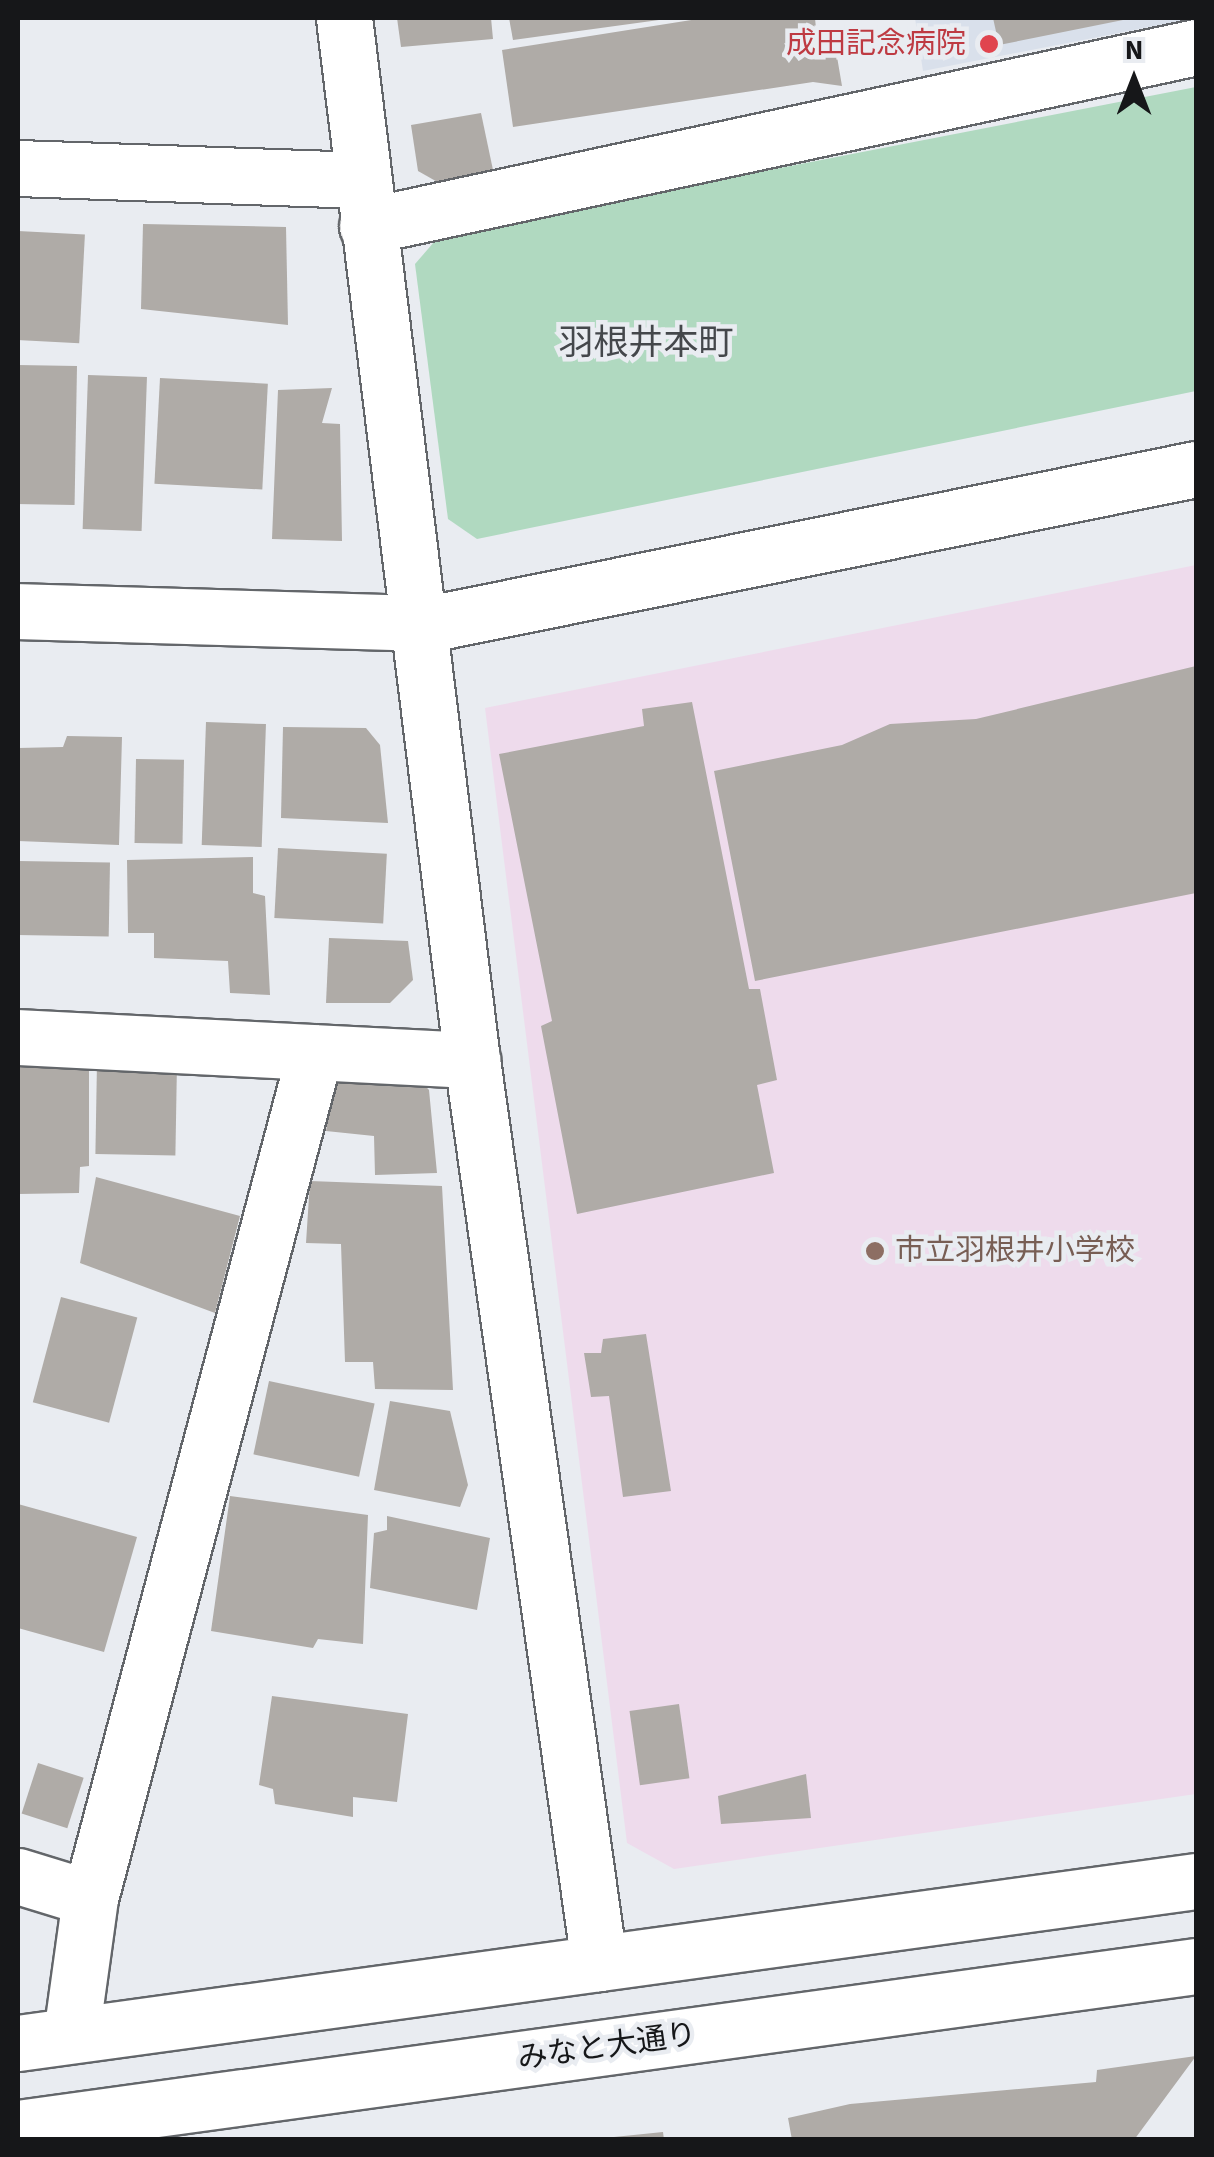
<!DOCTYPE html>
<meta charset="utf-8">
<style>
body{margin:0}
#map{position:relative;width:1214px;height:2157px;overflow:hidden;background:#e9ecf1;font-family:"Source Sans 3","Noto Sans JP",sans-serif}
div>[style]{position:absolute}
.built>*{inset:0;background:#d9e0eb}
.education>*{inset:0;background:#eedbec}
.green>*{inset:0;background:#b0d9c0}
.building>*{inset:0;background:#afaba7;transform-origin:0 0}
.roads{filter:drop-shadow(2px 0 #63666a) drop-shadow(-2px 0 #63666a) drop-shadow(0 2px #63666a) drop-shadow(0 -2px #63666a)}
.street>*{height:55px;margin:-27.5px;padding:0 27.5px;transform-origin:27.5px;border-radius:27.5px;background:#fff}
.secondary>*{height:55px;margin:-27.5px;padding:0 27.5px;transform-origin:27.5px;border-radius:27.5px;background:#fff}
.dots>*{width:28px;height:28px;translate:-50% -50%;box-sizing:border-box;border:5px solid #e9ecf1;border-radius:50%}
span{translate:-50% -50%;white-space:nowrap;text-align:center;line-height:1.15;-webkit-text-stroke:9px #e9ecf1;paint-order:stroke}
.health-label{font-size:30px;color:#be3a42}
.right{translate:-100% -50%;text-align:right}
.education-label{font-size:30px;color:#785e54}
.left{translate:0 -50%;text-align:left}
.street-label{font-size:30px;color:#161719}
.quarter-label{font-size:35px;color:#44474b}
.frame{position:absolute;inset:0;border:20px solid #161719;pointer-events:none}
.north{position:absolute;left:1084px;top:30px;width:100px;height:100px;-webkit-text-stroke:8px #e9ecf1;paint-order:stroke;rotate:0deg;font-size:28px;font-weight:700;line-height:40px;text-align:center;color:#161719}
.north::after{content:'';display:block;margin:auto;width:35px;height:45px;background:#161719;clip-path:polygon(50% 0,100% 100%,50% 72%,0 100%)}
</style>
<div id="map">
<div class="built">
<i style="clip-path:polygon(915px 18px,1196px 18px,923px 71px)"></i>
</div>
<div class="education">
<i style="clip-path:polygon(1196px 565px,1196px 1794px,674px 1869px,627px 1843px,485px 708px)"></i>
</div>
<div class="green">
<i style="clip-path:polygon(1196px 87px,1196px 391px,477px 539px,448px 519px,415px 264px,441px 234px)"></i>
</div>
<div class="building">
<i style="clip-path:polygon(397px 18px,491px 18px,493px 39px,401px 47px)"></i>
<i style="clip-path:polygon(509px 18px,659px 18px,659px 20px,513px 40px)"></i>
<i style="clip-path:polygon(704px 18px,815px 18px,817px 39px,834px 39px,842px 86px,813px 82px,513px 127px,502px 50px)"></i>
<i style="clip-path:polygon(993px 18px,1128px 18px,1128px 19px,999px 45px)"></i>
<i style="clip-path:polygon(481px 113px,493px 170px,441px 184px,418px 171px,411px 125px)"></i>
<i style="clip-path:polygon(143px 224px,286px 227px,288px 325px,141px 309px)"></i>
<i style="left:18px;top:231px;width:67px;height:109px;rotate:3deg"></i>
<i style="left:77px;top:366px;width:139px;height:59px;rotate:91deg"></i>
<i style="left:88px;top:375px;width:59px;height:154px;rotate:2deg"></i>
<i style="left:160px;top:378px;width:108px;height:106px;rotate:3deg"></i>
<i style="clip-path:polygon(332px 388px,322px 423px,340px 424px,342px 541px,272px 539px,278px 390px)"></i>
<i style="clip-path:polygon(1196px 666px,1196px 893px,755px 981px,714px 771px,842px 745px,890px 724px,976px 719px)"></i>
<i style="clip-path:polygon(692px 702px,749px 989px,760px 989px,777px 1080px,757px 1085px,774px 1173px,577px 1214px,541px 1026px,552px 1021px,499px 754px,644px 726px,642px 709px)"></i>
<i style="left:206px;top:722px;width:60px;height:123px;rotate:2deg"></i>
<i style="clip-path:polygon(283px 727px,366px 728px,380px 745px,388px 823px,281px 818px)"></i>
<i style="clip-path:polygon(67px 736px,122px 737px,119px 845px,18px 841px,18px 748px,63px 747px)"></i>
<i style="left:136px;top:759px;width:48px;height:84px;rotate:1deg"></i>
<i style="left:278px;top:848px;width:109px;height:70px;rotate:3deg"></i>
<i style="clip-path:polygon(253px 857px,253px 893px,265px 896px,270px 995px,230px 993px,228px 961px,154px 958px,154px 933px,128px 933px,127px 860px)"></i>
<i style="left:18px;top:861px;width:92px;height:74px;rotate:1deg"></i>
<i style="clip-path:polygon(329px 938px,408px 941px,413px 980px,390px 1003px,326px 1003px)"></i>
<i style="clip-path:polygon(20px 1059px,89px 1062px,89px 1166px,80px 1167px,79px 1193px,18px 1194px)"></i>
<i style="left:97px;top:1062px;width:80px;height:92px;rotate:1deg"></i>
<i style="clip-path:polygon(358px 1069px,414px 1074px,429px 1090px,437px 1173px,375px 1175px,374px 1136px,326px 1131px,333px 1088px)"></i>
<i style="clip-path:polygon(96px 1177px,240px 1216px,215px 1313px,80px 1263px)"></i>
<i style="clip-path:polygon(310px 1181px,442px 1186px,453px 1390px,375px 1389px,373px 1362px,345px 1362px,341px 1244px,306px 1243px)"></i>
<i style="left:61px;top:1297px;width:79px;height:109px;rotate:15deg"></i>
<i style="clip-path:polygon(646px 1334px,671px 1491px,623px 1497px,609px 1396px,591px 1397px,584px 1353px,601px 1353px,603px 1339px)"></i>
<i style="left:269px;top:1381px;width:108px;height:75px;rotate:12deg"></i>
<i style="clip-path:polygon(390px 1401px,450px 1411px,468px 1485px,460px 1507px,374px 1490px)"></i>
<i style="clip-path:polygon(230px 1496px,368px 1515px,363px 1644px,318px 1639px,313px 1648px,211px 1631px)"></i>
<i style="clip-path:polygon(18px 1504px,137px 1537px,104px 1652px,18px 1628px)"></i>
<i style="clip-path:polygon(387px 1516px,490px 1538px,477px 1610px,370px 1588px,374px 1533px,387px 1530px)"></i>
<i style="clip-path:polygon(272px 1696px,408px 1714px,397px 1802px,353px 1797px,353px 1817px,275px 1804px,273px 1789px,259px 1785px)"></i>
<i style="left:679px;top:1704px;width:75px;height:50px;rotate:82deg"></i>
<i style="left:38px;top:1763px;width:48px;height:53px;rotate:18deg"></i>
<i style="clip-path:polygon(806px 1774px,811px 1818px,721px 1824px,718px 1796px)"></i>
<i style="clip-path:polygon(1196px 2056px,1134px 2140px,792px 2140px,788px 2118px,850px 2104px,1096px 2082px,1097px 2070px)"></i>
<i style="clip-path:polygon(663px 2132px,664px 2140px,614px 2140px,614px 2137px)"></i>
</div>
<div class="roads">
<div class="street">
<i style="left:344px;top:18px;width:1050px;rotate:83deg"></i>
<i style="left:472px;top:1060px;width:912px;rotate:81.99deg"></i>
<i style="left:18px;top:168px;width:344px;rotate:2deg"></i>
<i style="left:367px;top:226px;width:848px;rotate:-12.18deg"></i>
<i style="left:18px;top:611px;width:415px;rotate:1.7deg"></i>
<i style="left:433px;top:623px;width:778px;rotate:-11.41deg"></i>
<i style="left:18px;top:1037px;width:455px;rotate:2.9deg"></i>
<i style="left:18px;top:1876px;width:75px;rotate:17deg"></i>
<i style="left:71px;top:2035px;width:138px;rotate:-82.1deg"></i>
<i style="left:90px;top:1898px;width:875px;rotate:-75.11deg"></i>
</div>
<div class="secondary">
<i style="left:18px;top:2043px;width:1189px;rotate:-7.83deg"></i>
<i style="left:18px;top:2128px;width:1189px;rotate:-7.83deg"></i>
</div>
</div>
<div class="dots">
<i style="left:989px;top:44px;background:#e0444e"></i>
<i style="left:875px;top:1251px;background:#8d6e63"></i>
</div>
<div class="health-label">
<span class="right" style="left:966px;top:44px">成田記念病院</span>
</div>
<div class="education-label">
<span class="left" style="left:895px;top:1251px">市立羽根井小学校</span>
</div>
<div class="street-label">
<span style="left:607px;top:2047px;rotate:-8deg">みなと大通り</span>
</div>
<div class="quarter-label">
<span style="left:646px;top:343px">羽根井本町</span>
</div>
<div class="frame"></div>
<div class="north">N</div>
</div>
